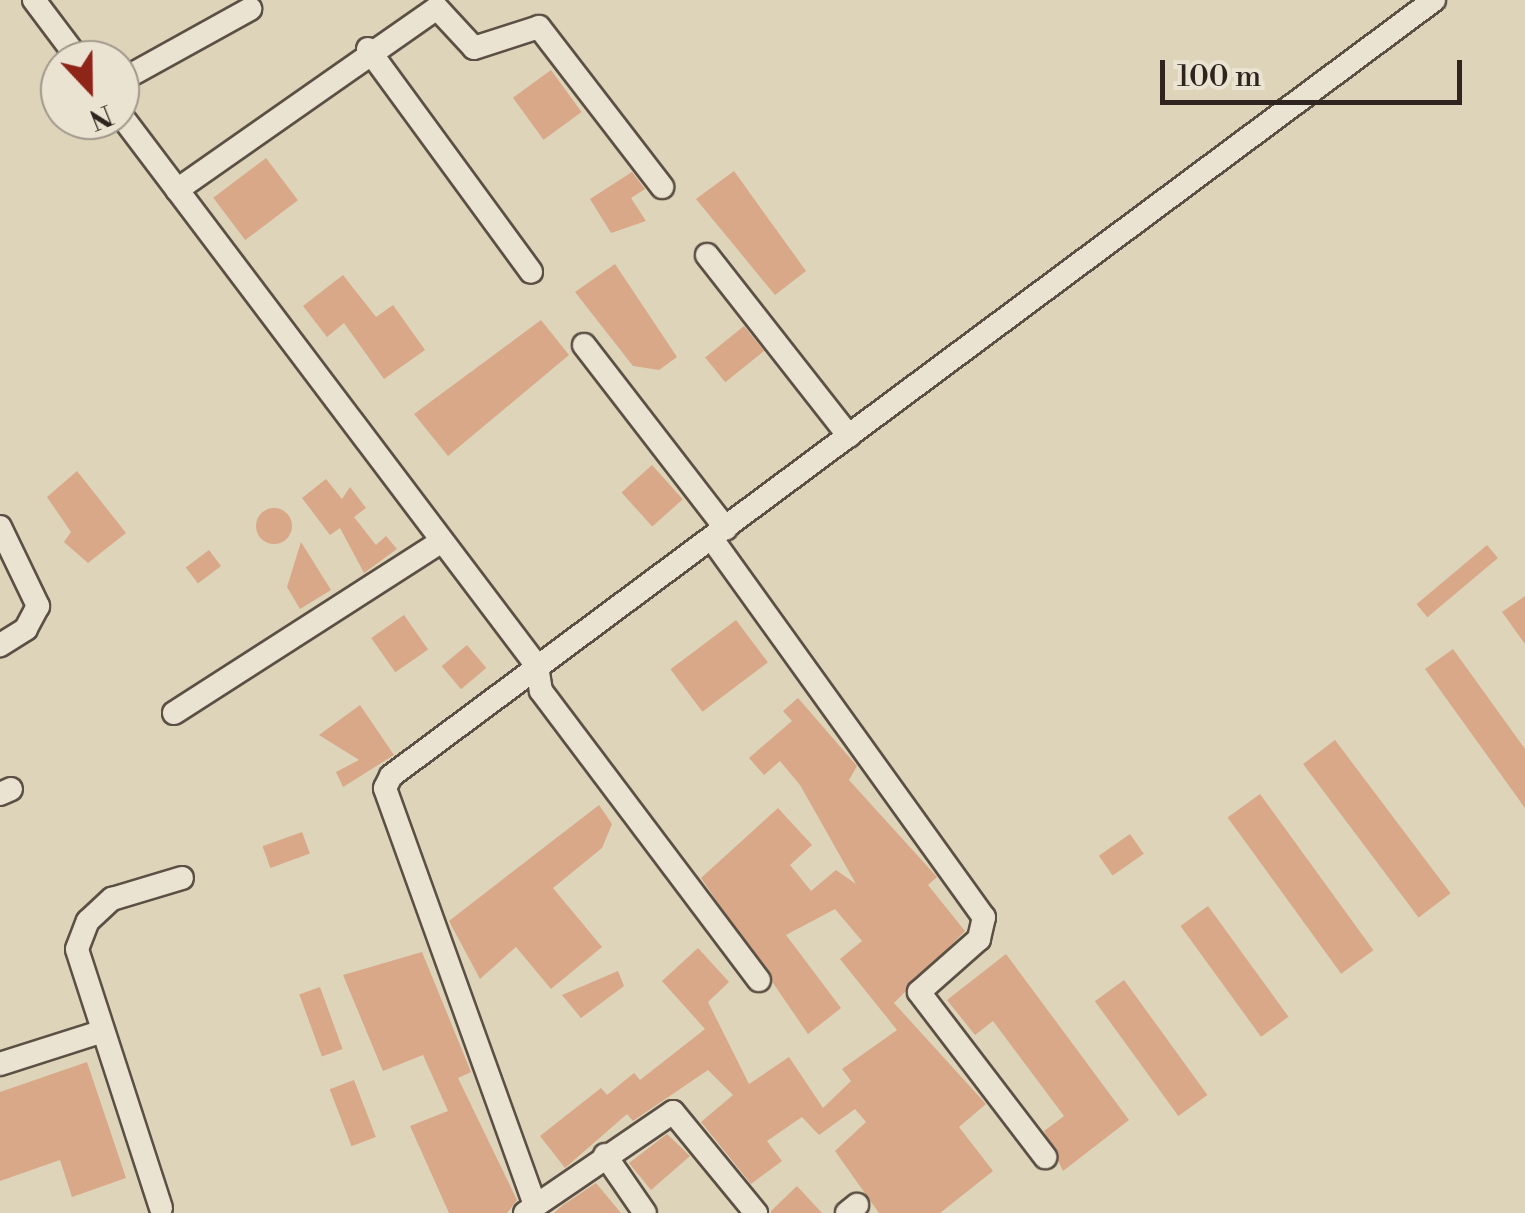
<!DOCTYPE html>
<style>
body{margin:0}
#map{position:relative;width:1525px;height:1213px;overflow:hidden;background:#ded4b9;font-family:"Libre Bodoni",serif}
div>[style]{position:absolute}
.building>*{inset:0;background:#d8a889;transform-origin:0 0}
.round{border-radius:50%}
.roads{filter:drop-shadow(2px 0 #5c5045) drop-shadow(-2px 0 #5c5045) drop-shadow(0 2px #5c5045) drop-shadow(0 -2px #5c5045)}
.minor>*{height:22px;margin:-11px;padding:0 11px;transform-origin:11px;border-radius:11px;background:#eae3d2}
span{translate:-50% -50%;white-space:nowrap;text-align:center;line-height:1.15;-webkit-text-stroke:10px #eae3d2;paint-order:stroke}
.north{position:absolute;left:40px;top:40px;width:100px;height:100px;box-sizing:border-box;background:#eae3d2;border:2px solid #a0978a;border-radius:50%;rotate:158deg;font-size:28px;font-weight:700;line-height:40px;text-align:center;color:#30241e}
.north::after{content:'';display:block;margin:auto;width:35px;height:45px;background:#8f2418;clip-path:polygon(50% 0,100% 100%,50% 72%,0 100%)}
.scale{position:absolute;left:1160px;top:60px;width:302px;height:45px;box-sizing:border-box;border:5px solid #30241e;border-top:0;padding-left:12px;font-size:30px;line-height:35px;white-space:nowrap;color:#30241e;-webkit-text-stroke:8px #eae3d2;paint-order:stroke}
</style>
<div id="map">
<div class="building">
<i style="left:551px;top:70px;width:52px;height:47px;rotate:54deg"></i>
<i style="left:266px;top:158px;width:53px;height:66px;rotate:53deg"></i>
<i style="clip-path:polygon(734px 171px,806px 271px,775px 295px,696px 199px)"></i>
<i style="clip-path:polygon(632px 172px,645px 189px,631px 198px,646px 221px,611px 233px,590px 199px)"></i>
<i style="clip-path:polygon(615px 264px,677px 357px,659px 370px,633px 366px,575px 292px)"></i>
<i style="clip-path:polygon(343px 275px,376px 317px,393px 305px,425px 350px,384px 379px,344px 323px,327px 337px,303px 306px)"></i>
<i style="clip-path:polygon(541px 320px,569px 355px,448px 456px,414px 414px)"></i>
<i style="left:744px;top:326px;width:32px;height:50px;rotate:51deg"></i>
<i style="left:652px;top:465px;width:46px;height:41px;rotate:48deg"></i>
<i style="clip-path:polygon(77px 471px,126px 533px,88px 563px,64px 542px,71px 532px,47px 497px)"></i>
<i style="clip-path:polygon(326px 479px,342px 499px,350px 487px,366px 508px,354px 517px,376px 545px,386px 536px,397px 549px,364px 573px,340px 528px,330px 535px,302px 498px)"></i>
<i class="round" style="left:256px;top:508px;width:36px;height:36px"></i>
<i style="clip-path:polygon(301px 542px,331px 590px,300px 609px,287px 587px)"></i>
<i style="left:1487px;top:545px;width:17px;height:92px;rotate:50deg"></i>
<i style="left:209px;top:550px;width:20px;height:29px;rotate:53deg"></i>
<i style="clip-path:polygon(1525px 596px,1525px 644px,1502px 612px)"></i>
<i style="left:404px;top:615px;width:42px;height:40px;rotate:55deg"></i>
<i style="left:736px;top:620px;width:53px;height:82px;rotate:53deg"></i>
<i style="left:467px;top:645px;width:30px;height:33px;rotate:50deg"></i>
<i style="clip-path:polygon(1453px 649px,1525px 749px,1525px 808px,1425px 669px)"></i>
<i style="clip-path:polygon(798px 698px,857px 766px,849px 780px,937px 877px,928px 885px,965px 931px,894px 1003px,986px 1104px,959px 1127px,993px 1171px,940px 1213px,879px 1213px,835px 1151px,866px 1122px,855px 1109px,819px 1135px,802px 1117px,767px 1141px,782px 1161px,751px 1184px,701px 1122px,733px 1095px,708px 1070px,633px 1121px,627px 1114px,565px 1168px,540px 1136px,601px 1088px,607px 1095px,634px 1073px,640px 1080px,705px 1029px,662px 981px,698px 948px,729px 982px,708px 1002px,749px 1084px,789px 1057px,823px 1108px,851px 1081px,842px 1069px,897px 1030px,840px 959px,862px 941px,835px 909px,786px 935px,841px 1008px,808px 1034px,701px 878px,778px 808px,812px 845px,790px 865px,811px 891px,836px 870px,856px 884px,800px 785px,780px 761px,764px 775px,749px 758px,792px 721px,783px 711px)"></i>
<i style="clip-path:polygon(360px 705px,394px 755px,343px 787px,336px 772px,359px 760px,319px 735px)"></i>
<i style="left:1335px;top:740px;width:192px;height:40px;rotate:53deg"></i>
<i style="left:1260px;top:794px;width:193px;height:40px;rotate:54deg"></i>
<i style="clip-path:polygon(599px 805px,612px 824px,602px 848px,553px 888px,602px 947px,551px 989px,516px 947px,480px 979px,449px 921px)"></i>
<i style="left:302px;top:832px;width:23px;height:42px;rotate:70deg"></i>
<i style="left:1130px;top:834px;width:24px;height:38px;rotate:55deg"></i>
<i style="left:1208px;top:906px;width:137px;height:34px;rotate:54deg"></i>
<i style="clip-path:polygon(422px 952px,471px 1072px,458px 1078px,517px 1200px,507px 1213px,449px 1213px,410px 1126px,448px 1111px,423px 1055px,383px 1071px,343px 975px)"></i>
<i style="clip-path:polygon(1006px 954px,1129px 1120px,1063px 1171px,1044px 1131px,1064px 1116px,993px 1021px,975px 1035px,947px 1000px)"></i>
<i style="clip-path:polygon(618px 971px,624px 986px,581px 1018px,562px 995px)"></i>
<i style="left:1124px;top:980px;width:142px;height:36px;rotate:54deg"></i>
<i style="left:320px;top:987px;width:66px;height:22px;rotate:70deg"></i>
<i style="clip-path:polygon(87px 1062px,126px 1178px,72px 1197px,60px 1160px,0 1181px,0 1092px)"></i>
<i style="left:354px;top:1080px;width:61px;height:26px;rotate:69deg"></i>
<i style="clip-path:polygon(667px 1134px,690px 1156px,651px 1190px,629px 1163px)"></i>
<i style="clip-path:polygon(596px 1183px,621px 1213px,554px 1213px,563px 1205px)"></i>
<i style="clip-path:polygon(797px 1186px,822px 1213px,771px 1213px,771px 1211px)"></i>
</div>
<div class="roads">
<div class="minor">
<i style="left:34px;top:0;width:75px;rotate:53.1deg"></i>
<i style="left:368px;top:49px;width:276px;rotate:53.8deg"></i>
<i style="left:120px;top:81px;width:149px;rotate:-29deg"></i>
<i style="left:120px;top:114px;width:692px;rotate:52.93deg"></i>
<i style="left:537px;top:666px;width:25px;rotate:81deg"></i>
<i style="left:541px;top:691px;width:362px;rotate:53deg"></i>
<i style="left:177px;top:190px;width:317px;rotate:-35deg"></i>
<i style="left:437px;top:8px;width:54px;rotate:47.2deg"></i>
<i style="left:474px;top:48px;width:68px;rotate:-17.9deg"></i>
<i style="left:539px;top:27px;width:202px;rotate:52.4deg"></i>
<i style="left:707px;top:255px;width:230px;rotate:51.9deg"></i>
<i style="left:584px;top:345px;width:232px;rotate:52.3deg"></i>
<i style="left:0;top:527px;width:88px;rotate:64.3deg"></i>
<i style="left:38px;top:606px;width:26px;rotate:118deg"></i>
<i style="left:26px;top:629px;width:31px;rotate:148deg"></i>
<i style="left:712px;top:539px;width:466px;rotate:54.3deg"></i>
<i style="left:984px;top:917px;width:23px;rotate:103deg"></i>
<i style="left:979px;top:939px;width:80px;rotate:138.5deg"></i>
<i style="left:919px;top:992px;width:208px;rotate:52.6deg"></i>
<i style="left:174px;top:713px;width:318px;rotate:-32.7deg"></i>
<i style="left:0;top:794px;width:12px;rotate:-24deg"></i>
<i style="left:0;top:1064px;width:102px;rotate:-17.7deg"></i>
<i style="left:605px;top:1155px;width:70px;rotate:55.4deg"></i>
<i style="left:535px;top:1205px;width:443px;rotate:-109.8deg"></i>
<i style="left:385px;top:788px;width:13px;rotate:-63deg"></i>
<i style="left:391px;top:776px;width:1300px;rotate:-36.65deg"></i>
<i style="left:161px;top:1208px;width:272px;rotate:-108deg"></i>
<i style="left:77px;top:949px;width:30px;rotate:-69deg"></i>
<i style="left:88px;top:921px;width:33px;rotate:-43deg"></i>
<i style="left:112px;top:899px;width:73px;rotate:-16.7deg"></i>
<i style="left:525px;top:1213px;width:179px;rotate:-34.3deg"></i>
<i style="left:673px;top:1112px;width:131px;rotate:50.6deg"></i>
<i style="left:847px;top:1213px;width:13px;rotate:-39deg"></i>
</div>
</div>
<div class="north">N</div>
<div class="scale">100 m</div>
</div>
